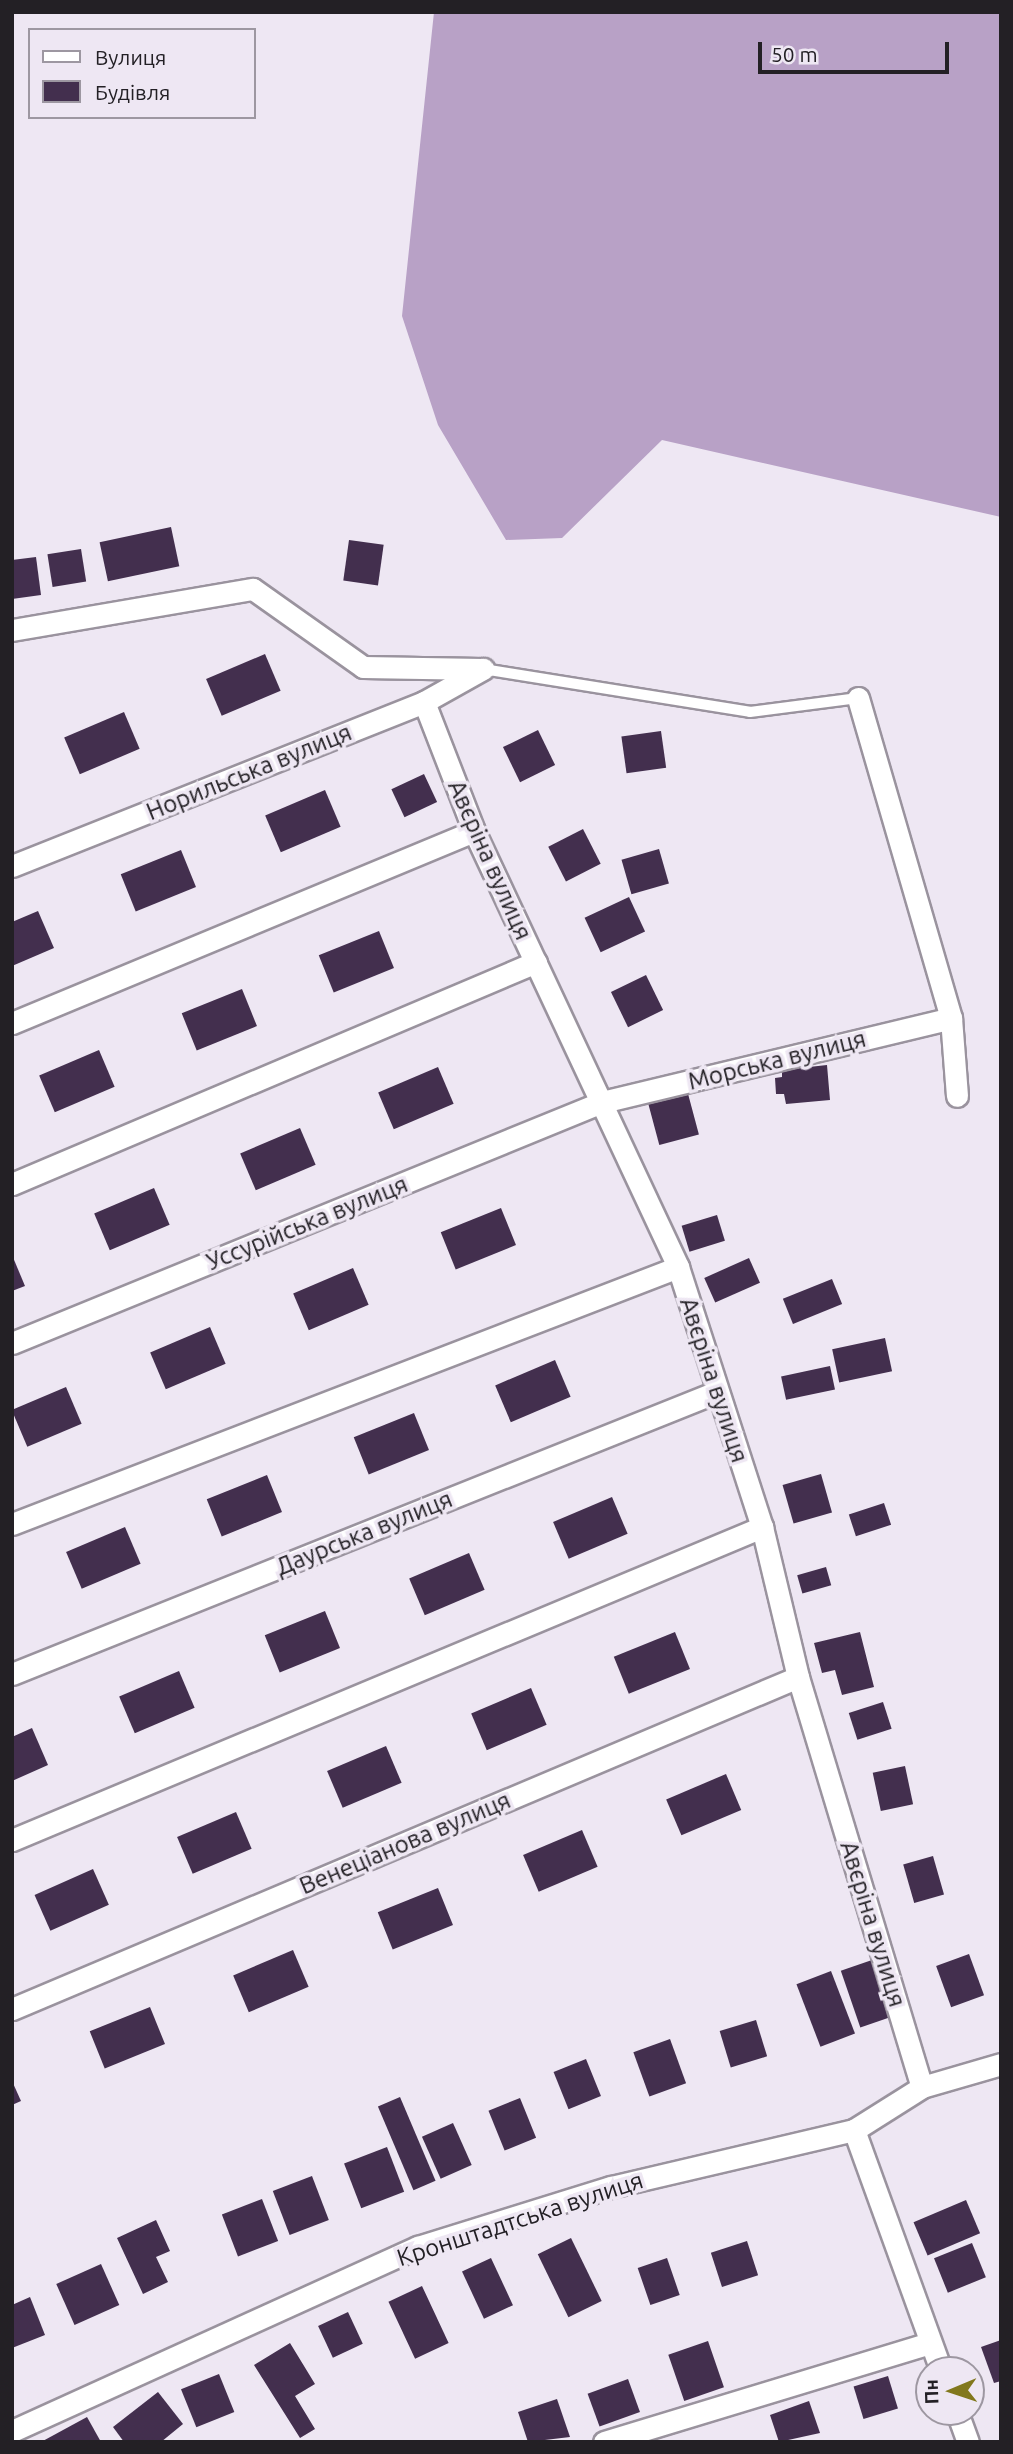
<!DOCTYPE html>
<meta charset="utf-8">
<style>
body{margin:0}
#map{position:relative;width:1013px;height:2454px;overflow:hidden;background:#eee7f3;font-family:Ubuntu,sans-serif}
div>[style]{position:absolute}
.forest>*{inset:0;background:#b8a1c6}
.building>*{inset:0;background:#432f4e;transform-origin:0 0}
.roads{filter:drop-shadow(2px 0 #9a939e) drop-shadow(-2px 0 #9a939e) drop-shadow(0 2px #9a939e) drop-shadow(0 -2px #9a939e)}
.lane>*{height:10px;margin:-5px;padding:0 5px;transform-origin:5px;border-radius:5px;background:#fff}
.street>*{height:21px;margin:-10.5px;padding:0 10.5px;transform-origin:10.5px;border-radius:10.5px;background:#fff}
span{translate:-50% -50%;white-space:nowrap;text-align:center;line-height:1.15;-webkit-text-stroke:7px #eee7f3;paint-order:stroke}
.street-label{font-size:24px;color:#232025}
.frame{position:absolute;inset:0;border:14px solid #232025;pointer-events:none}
.legend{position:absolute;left:28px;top:28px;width:228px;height:91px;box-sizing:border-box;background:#eee7f3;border:2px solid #9d97a1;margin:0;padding:9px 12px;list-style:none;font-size:21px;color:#232025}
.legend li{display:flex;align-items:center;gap:14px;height:35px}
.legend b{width:35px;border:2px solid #9d97a1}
.north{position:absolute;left:915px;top:2356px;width:70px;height:70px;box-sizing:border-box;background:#eee7f3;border:2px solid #9d97a1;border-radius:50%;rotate:268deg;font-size:19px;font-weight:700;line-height:28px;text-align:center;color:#232025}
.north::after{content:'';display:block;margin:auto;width:24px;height:32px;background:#82781d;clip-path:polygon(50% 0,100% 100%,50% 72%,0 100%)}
.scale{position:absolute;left:758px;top:42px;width:191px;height:32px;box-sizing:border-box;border:4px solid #232025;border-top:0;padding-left:9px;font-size:21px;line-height:24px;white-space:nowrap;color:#232025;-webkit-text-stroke:5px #eee7f3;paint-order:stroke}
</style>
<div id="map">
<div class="forest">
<i style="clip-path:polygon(434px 12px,1001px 12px,1001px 517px,662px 440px,562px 538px,506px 540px,438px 425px,402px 316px)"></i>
</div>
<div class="building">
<i style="left:171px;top:527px;width:40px;height:73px;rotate:78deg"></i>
<i style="left:349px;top:540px;width:35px;height:41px;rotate:8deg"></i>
<i style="left:81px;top:549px;width:33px;height:34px;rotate:81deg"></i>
<i style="clip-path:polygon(36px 557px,41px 595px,12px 599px,12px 560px)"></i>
<i style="left:265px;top:654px;width:40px;height:64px;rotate:67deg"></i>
<i style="left:124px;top:712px;width:40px;height:65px;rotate:67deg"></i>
<i style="left:538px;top:730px;width:39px;height:39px;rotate:64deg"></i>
<i style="left:661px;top:731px;width:37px;height:40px;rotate:82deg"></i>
<i style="left:424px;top:774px;width:31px;height:36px;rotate:65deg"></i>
<i style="left:325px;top:790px;width:40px;height:65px;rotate:67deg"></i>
<i style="left:583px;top:829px;width:39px;height:39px;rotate:63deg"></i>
<i style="left:659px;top:849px;width:36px;height:39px;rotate:74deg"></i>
<i style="left:181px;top:850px;width:40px;height:65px;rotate:68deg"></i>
<i style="left:629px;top:897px;width:38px;height:49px;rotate:65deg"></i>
<i style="clip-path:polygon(38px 911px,54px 948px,12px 966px,12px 922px)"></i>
<i style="left:379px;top:931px;width:40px;height:65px;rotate:68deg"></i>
<i style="left:646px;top:975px;width:39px;height:39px;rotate:64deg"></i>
<i style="left:242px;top:989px;width:40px;height:65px;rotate:68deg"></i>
<i style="left:99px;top:1050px;width:40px;height:65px;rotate:67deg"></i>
<i style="clip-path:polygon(827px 1065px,830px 1100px,786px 1104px,784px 1094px,776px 1094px,775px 1078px,782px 1077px,782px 1070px)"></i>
<i style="left:438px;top:1067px;width:40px;height:65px;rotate:67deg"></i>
<i style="left:687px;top:1090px;width:46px;height:41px;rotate:75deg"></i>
<i style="left:300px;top:1128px;width:40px;height:65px;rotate:67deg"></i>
<i style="left:154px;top:1188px;width:40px;height:65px;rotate:67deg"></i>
<i style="left:501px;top:1208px;width:40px;height:65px;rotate:68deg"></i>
<i style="left:717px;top:1215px;width:27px;height:37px;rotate:73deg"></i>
<i style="clip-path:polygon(12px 1255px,25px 1286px,12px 1291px)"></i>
<i style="left:749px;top:1258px;width:27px;height:49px;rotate:66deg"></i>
<i style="left:353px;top:1268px;width:40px;height:65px;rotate:67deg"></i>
<i style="left:832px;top:1279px;width:27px;height:53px;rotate:68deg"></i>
<i style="left:210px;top:1327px;width:40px;height:65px;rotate:67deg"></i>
<i style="left:885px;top:1338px;width:34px;height:54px;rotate:78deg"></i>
<i style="left:555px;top:1360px;width:40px;height:65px;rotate:67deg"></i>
<i style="left:830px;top:1366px;width:24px;height:50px;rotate:78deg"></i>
<i style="left:66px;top:1387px;width:40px;height:59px;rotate:67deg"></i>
<i style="left:414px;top:1413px;width:40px;height:65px;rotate:68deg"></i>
<i style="left:821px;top:1474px;width:40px;height:40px;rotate:74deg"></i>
<i style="left:267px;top:1475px;width:40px;height:65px;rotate:68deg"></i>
<i style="left:612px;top:1497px;width:40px;height:64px;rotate:67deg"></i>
<i style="left:884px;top:1503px;width:23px;height:37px;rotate:72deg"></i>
<i style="left:125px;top:1527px;width:40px;height:64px;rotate:67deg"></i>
<i style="left:469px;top:1553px;width:40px;height:65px;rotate:67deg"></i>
<i style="left:826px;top:1567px;width:19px;height:30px;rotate:74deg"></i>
<i style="left:325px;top:1611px;width:40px;height:65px;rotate:68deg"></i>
<i style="left:675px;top:1632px;width:40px;height:66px;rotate:68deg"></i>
<i style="clip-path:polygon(860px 1632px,874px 1687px,842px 1695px,835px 1670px,822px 1673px,814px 1643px)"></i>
<i style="left:179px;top:1671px;width:40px;height:65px;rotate:67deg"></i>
<i style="left:531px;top:1688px;width:40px;height:65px;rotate:67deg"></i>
<i style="left:883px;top:1702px;width:28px;height:36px;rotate:72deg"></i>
<i style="clip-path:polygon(32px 1728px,48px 1765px,12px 1781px,12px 1737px)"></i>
<i style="left:386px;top:1746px;width:40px;height:64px;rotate:67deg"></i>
<i style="left:905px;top:1766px;width:39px;height:33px;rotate:78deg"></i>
<i style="left:726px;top:1774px;width:39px;height:65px;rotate:67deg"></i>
<i style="left:236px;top:1812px;width:40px;height:64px;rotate:67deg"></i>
<i style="left:582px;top:1830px;width:40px;height:64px;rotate:67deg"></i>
<i style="left:933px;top:1856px;width:40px;height:31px;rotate:74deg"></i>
<i style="left:93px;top:1869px;width:39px;height:64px;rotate:66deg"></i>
<i style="left:438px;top:1888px;width:40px;height:65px;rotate:68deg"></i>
<i style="left:293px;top:1950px;width:40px;height:65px;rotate:67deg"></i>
<i style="left:969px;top:1954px;width:44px;height:35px;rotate:70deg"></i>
<i style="left:872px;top:1960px;width:60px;height:33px;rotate:71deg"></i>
<i style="left:831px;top:1971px;width:67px;height:37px;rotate:69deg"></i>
<i style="left:150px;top:2007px;width:40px;height:65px;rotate:68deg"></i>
<i style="left:756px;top:2020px;width:38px;height:38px;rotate:73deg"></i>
<i style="left:670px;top:2039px;width:47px;height:39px;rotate:70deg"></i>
<i style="left:586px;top:2059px;width:40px;height:35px;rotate:68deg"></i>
<i style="clip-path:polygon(12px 2081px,21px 2101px,12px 2105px)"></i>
<i style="left:400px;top:2097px;width:91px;height:24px;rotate:67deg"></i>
<i style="left:520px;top:2098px;width:43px;height:34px;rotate:68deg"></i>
<i style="left:453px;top:2123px;width:46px;height:34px;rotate:66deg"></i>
<i style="left:387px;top:2147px;width:48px;height:46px;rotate:69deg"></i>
<i style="left:312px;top:2176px;width:47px;height:42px;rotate:69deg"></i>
<i style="left:262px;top:2199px;width:45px;height:43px;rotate:69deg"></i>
<i style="left:966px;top:2200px;width:36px;height:57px;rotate:67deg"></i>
<i style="clip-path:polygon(156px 2220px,170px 2251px,156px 2257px,168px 2282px,143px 2294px,117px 2238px)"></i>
<i style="left:571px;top:2238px;width:70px;height:37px;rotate:64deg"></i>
<i style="left:747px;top:2241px;width:36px;height:38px;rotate:72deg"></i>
<i style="left:972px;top:2243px;width:37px;height:41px;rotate:68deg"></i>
<i style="left:491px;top:2258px;width:52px;height:32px;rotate:65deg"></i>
<i style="left:667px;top:2258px;width:39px;height:31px;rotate:71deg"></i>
<i style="left:101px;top:2264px;width:45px;height:49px;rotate:66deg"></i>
<i style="left:422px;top:2286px;width:63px;height:37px;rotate:65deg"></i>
<i style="clip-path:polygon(30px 2297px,45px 2335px,12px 2348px,12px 2305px)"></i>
<i style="left:348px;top:2312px;width:35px;height:33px;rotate:65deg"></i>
<i style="clip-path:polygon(1001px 2340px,1001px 2381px,994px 2383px,981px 2347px)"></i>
<i style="left:708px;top:2341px;width:49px;height:42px;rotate:71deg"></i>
<i style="clip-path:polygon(290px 2343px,315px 2384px,295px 2396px,315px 2429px,300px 2438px,254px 2365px)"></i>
<i style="left:219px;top:2374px;width:41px;height:41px;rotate:68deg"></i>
<i style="left:888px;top:2376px;width:34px;height:36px;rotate:73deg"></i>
<i style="left:628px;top:2379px;width:35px;height:43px;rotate:70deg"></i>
<i style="clip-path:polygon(158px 2392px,183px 2424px,161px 2442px,124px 2442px,113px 2427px)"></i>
<i style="clip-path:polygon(557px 2399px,570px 2437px,528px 2442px,518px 2412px)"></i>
<i style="clip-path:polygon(809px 2401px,820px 2433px,779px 2442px,770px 2415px)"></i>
<i style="clip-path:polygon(87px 2417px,101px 2442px,41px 2442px)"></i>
</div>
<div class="roads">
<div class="lane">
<i style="left:483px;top:669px;width:270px;rotate:9.1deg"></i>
<i style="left:750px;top:712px;width:109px;rotate:-7.4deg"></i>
</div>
<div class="street">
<i style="left:12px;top:630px;width:244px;rotate:-9.7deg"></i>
<i style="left:253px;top:589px;width:135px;rotate:35.3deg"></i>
<i style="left:363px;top:667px;width:119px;rotate:1deg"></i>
<i style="left:858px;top:698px;width:333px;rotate:73.8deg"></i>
<i style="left:951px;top:1018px;width:78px;rotate:85.6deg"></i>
<i style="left:424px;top:702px;width:138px;rotate:68.8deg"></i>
<i style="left:474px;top:831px;width:481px;rotate:64.9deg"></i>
<i style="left:678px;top:1267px;width:273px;rotate:72.1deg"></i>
<i style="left:762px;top:1527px;width:154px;rotate:76.5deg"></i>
<i style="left:798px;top:1677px;width:428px;rotate:73.2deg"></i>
<i style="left:12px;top:866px;width:443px;rotate:-21.7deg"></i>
<i style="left:424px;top:702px;width:68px;rotate:-29.2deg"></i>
<i style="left:12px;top:1023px;width:500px;rotate:-22.57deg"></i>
<i style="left:12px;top:1184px;width:569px;rotate:-22.96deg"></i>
<i style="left:12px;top:1343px;width:637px;rotate:-22.22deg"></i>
<i style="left:602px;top:1102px;width:359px;rotate:-13.5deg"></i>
<i style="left:12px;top:1524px;width:714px;rotate:-21.1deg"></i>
<i style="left:12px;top:1674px;width:758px;rotate:-21.83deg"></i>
<i style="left:12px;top:1840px;width:813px;rotate:-22.65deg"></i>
<i style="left:12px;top:2009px;width:853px;rotate:-22.9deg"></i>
<i style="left:854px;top:2130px;width:255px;rotate:70.1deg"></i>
<i style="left:957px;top:2412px;width:32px;rotate:70deg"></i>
<i style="left:12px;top:2431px;width:446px;rotate:-24.4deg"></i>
<i style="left:418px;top:2247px;width:202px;rotate:-17.3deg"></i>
<i style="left:611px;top:2187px;width:250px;rotate:-13.2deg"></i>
<i style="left:854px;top:2130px;width:80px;rotate:-32.3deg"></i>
<i style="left:922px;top:2087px;width:82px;rotate:-16.2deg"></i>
<i style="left:604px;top:2442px;width:341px;rotate:-16.9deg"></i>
</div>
</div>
<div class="street-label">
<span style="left:249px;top:772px;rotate:-22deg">Норильська вулиця</span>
<span style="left:490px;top:860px;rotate:66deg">Авєріна вулиця</span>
<span style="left:777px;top:1060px;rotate:-14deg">Морська вулиця</span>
<span style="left:307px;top:1223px;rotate:-22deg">Уссурійська вулиця</span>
<span style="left:714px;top:1380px;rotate:72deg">Авєріна вулиця</span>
<span style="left:364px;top:1533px;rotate:-22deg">Даурська вулиця</span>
<span style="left:405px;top:1843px;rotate:-23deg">Венеціанова вулиця</span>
<span style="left:873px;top:1924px;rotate:73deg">Авєріна вулиця</span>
<span style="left:520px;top:2219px;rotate:-18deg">Кронштадтська вулиця</span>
</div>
<div class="frame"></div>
<ul class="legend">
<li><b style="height:9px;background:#fff"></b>Вулиця</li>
<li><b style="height:19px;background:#432f4e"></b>Будівля</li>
</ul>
<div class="north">Пн</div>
<div class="scale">50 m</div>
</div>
